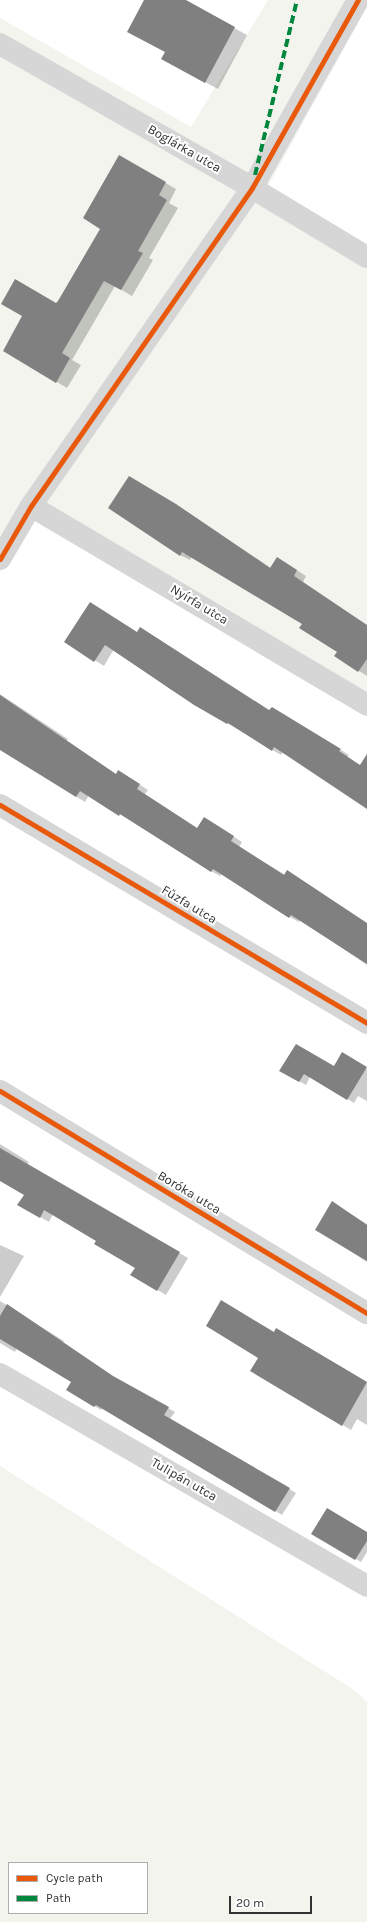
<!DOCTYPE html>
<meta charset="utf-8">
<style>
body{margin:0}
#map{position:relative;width:367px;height:1922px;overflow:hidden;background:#fff;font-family:Karla,sans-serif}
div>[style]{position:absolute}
.green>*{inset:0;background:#f2f4ed}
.shadow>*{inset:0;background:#0003}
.building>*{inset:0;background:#808080}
.street>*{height:22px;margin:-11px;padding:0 11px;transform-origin:11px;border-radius:11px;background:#d6d6d6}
.quiet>*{height:4px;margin-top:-2px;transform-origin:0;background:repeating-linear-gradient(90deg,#00873e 0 8px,transparent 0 12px)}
.cycleway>*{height:5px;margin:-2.5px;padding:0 2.5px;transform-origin:2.5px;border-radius:2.5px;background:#e8590c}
span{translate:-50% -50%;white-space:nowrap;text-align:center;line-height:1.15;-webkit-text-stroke:4px #fff;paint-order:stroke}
.street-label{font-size:13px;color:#323232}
.legend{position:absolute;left:8px;top:1862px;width:140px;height:52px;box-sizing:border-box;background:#fff;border:1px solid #adadad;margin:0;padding:5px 7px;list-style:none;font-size:12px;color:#323232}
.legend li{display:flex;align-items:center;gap:8px;height:20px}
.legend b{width:20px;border:1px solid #adadad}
.scale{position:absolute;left:229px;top:1896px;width:83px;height:18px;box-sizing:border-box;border:2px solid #323232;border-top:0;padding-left:5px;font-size:12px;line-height:14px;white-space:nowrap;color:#323232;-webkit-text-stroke:3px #fff;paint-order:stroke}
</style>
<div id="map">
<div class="green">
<i style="clip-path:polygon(268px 0,367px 0,367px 7px,267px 188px,367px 248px,367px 702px,32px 506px,0 559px,0 18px,191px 127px)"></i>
<i style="clip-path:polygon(evenodd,0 1466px,354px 1690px,367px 1702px,367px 1922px,0 1922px,0 1466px,9px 1863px,147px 1863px,147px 1913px,9px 1913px,9px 1863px)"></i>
</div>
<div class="shadow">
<i style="clip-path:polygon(145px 0,184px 0,247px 35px,218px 89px,175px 66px,166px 52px)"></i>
<i style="clip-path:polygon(119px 156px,176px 189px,169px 203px,178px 208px,149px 258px,153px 260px,132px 296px,115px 286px,72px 360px,81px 365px,67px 388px,4px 350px,59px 302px,102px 228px)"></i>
<i style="clip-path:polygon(186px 511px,271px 568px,287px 564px,306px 576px,303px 582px,367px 626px,367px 676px,335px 656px,338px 652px,303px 623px,192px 556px,190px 560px,180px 555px)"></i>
<i style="clip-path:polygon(137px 633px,269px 711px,281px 713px,349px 755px,347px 757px,367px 770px,367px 807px,283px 752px,281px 755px,170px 689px,114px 649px,104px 666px,65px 642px)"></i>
<i style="clip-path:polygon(0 694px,68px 739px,66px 742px,117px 775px,128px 777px,148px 790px,145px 794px,197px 828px,213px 823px,242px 842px,239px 847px,367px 924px,367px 965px,300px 920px,299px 922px,290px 917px,222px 874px,220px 876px,211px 871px,89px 795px,85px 802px,0 749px)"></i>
<i style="clip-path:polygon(349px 1057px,367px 1069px,367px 1101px,358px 1096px,354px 1103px,310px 1077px,306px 1085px,281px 1071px,334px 1067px)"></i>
<i style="clip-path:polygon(0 1144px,29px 1162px,27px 1165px,188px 1258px,166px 1295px,132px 1275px,136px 1268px,97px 1241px,53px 1214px,49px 1222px,19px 1205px,25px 1194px,0 1180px)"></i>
<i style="clip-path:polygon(333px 1203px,367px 1224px,367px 1262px,317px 1230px)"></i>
<i style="clip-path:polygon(0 1245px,24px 1256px,0 1297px)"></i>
<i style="clip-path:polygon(0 1301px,64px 1341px,62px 1344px,119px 1380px,175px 1412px,170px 1419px,296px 1493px,282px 1515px,103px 1408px,101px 1410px,68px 1390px,73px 1382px,17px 1348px,15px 1352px,0 1343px)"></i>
<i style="clip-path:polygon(277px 1329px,367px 1382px,367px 1425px,357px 1419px,351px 1430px,252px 1370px)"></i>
<i style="clip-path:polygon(367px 1533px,367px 1552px,361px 1562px,313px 1534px)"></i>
</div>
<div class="building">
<i style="clip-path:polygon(144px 0,186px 0,235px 27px,205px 83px,161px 59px,165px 52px,127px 32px)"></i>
<i style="clip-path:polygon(119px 155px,166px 182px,159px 195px,167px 200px,138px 251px,143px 253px,121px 290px,104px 281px,62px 353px,70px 358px,56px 383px,3px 351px,22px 316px,1px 304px,15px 279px,56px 303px,58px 301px,100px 229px,83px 218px)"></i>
<i style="clip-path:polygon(129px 476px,176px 504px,270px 568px,277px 557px,297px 570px,294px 576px,367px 625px,367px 659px,358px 672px,334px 656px,337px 652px,299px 628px,302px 624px,182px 552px,180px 556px,108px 508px)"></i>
<i style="clip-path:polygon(90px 602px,137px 632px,140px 627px,269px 710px,272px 707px,341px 749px,339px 751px,360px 765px,367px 754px,367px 809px,274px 747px,272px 751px,228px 723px,227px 724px,194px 705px,105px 645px,94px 662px,64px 642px)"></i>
<i style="clip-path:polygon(0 695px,116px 774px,118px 770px,140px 784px,137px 789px,197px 828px,204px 817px,234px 836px,231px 841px,284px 875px,287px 870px,367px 923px,367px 964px,291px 915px,289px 918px,213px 869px,211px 872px,120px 814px,119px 816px,80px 791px,76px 797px,0 750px)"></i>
<i style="clip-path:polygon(296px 1044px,334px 1066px,342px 1052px,367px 1067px,347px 1100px,304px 1074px,299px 1082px,279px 1071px)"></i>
<i style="clip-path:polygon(0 1148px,180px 1252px,157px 1291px,130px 1275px,135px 1268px,94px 1244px,96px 1241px,44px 1210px,40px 1218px,17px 1205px,24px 1195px,0 1181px)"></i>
<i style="clip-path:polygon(332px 1201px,367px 1225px,367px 1261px,315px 1230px)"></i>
<i style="clip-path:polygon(221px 1300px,274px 1332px,276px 1328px,367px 1382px,342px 1426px,250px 1371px,258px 1358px,206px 1326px)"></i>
<i style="clip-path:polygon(7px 1304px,113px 1376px,169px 1407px,164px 1415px,290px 1488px,275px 1512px,96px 1405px,94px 1407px,66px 1390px,71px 1382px,0 1339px,0 1316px)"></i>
<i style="clip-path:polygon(327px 1508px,367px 1532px,367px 1541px,355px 1560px,311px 1534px)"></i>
</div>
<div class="street">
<i style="left:0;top:44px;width:290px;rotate:29.7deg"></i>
<i style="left:252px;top:188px;width:134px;rotate:31deg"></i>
<i style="left:31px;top:506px;width:391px;rotate:30.6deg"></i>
<i style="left:0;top:559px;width:61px;rotate:-59.7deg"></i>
<i style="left:31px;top:506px;width:387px;rotate:-55.2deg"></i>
<i style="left:252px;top:188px;width:216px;rotate:-60.6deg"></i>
<i style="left:0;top:805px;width:427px;rotate:30.7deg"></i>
<i style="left:0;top:1091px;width:429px;rotate:31.2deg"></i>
<i style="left:0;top:1374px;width:424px;rotate:30deg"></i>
</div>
<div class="quiet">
<i style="left:255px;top:175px;width:180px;rotate:-76.5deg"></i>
</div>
<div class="cycleway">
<i style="left:0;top:559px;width:61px;rotate:-59.7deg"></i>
<i style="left:31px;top:506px;width:387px;rotate:-55.2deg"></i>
<i style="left:252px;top:188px;width:216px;rotate:-60.6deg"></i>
<i style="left:0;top:805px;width:427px;rotate:30.7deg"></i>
<i style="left:0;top:1091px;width:429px;rotate:31.2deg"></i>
</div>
<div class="street-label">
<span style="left:184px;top:149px;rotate:30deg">Boglárka utca</span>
<span style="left:199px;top:605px;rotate:31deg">Nyírfa utca</span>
<span style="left:189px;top:905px;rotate:31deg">Fűzfa utca</span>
<span style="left:189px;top:1193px;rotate:31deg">Boróka utca</span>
<span style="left:184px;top:1480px;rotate:30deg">Tulipán utca</span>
</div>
<ul class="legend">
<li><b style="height:5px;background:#e8590c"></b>Cycle path</li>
<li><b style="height:5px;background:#00873e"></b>Path</li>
</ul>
<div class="scale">20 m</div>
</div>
